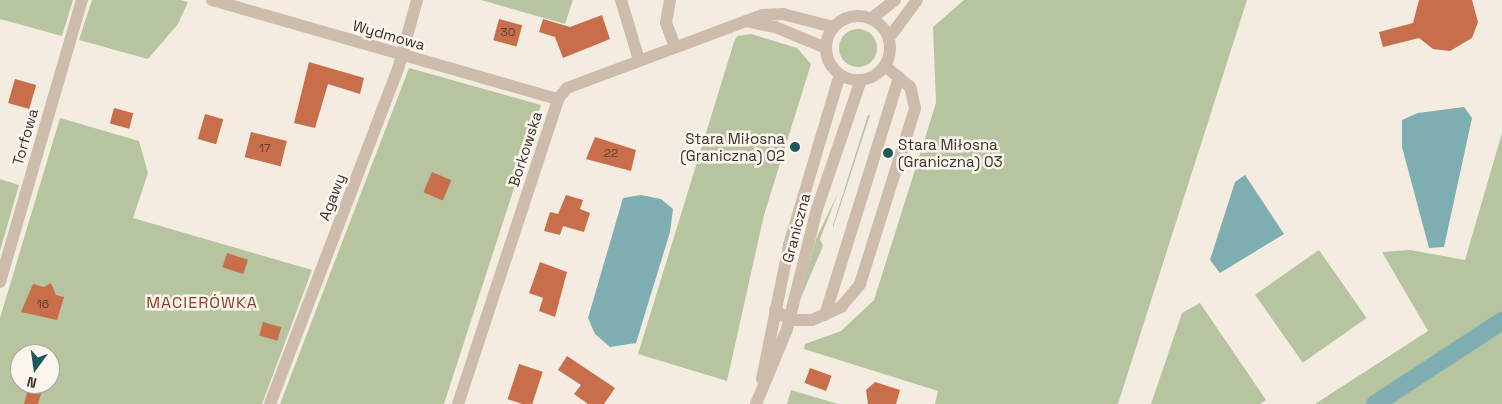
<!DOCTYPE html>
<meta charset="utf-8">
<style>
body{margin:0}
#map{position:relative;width:1502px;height:404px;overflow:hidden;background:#f4ece1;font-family:"Space Grotesk",sans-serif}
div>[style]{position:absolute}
.green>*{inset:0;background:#b6c4a0;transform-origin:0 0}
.round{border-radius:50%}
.water>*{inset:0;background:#7faeb2}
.canal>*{height:18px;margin:-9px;padding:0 9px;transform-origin:9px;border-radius:9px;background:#7faeb2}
.building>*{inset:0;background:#c86e4a;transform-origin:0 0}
.minor>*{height:12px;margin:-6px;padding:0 6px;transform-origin:6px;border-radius:6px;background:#cdbcac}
.minor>.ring{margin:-6px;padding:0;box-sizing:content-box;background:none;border:12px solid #cdbcac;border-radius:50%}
.dots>*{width:14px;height:14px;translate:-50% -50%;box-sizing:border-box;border:2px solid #fbf5ed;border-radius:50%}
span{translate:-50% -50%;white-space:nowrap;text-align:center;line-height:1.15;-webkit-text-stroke:5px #fbf5ed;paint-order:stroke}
.number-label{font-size:12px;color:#5e4033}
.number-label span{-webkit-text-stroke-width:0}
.street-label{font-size:15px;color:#3b302b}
.poi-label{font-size:15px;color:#3b302b}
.right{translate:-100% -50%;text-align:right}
.left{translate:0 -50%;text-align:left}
.neighbourhood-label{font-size:16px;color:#8c3f22;letter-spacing:1px}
.north{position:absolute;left:10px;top:344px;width:50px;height:50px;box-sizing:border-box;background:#fbf5ed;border:1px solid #aea69f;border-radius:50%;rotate:194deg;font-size:14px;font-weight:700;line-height:20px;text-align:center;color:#3b302b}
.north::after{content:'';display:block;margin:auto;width:18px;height:22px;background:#1f575e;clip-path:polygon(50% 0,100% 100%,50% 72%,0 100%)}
</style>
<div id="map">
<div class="green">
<i style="clip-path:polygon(0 0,73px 0,62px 36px,0 19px)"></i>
<i style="clip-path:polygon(92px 0,180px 0,188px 2px,178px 24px,148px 59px,79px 40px)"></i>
<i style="clip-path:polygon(481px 0,573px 0,565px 24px)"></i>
<i style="clip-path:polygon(964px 0,1247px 0,1118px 404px,935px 404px,938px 391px,804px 349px,805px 344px,841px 331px,874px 300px,936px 103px,933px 27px)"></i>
<i class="round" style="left:839px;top:29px;width:38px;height:38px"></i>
<i style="clip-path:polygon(751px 34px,797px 48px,811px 64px,764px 215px,727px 381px,638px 354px,734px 42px,737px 36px)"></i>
<i style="clip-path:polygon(409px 68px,541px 105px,444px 404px,280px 404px)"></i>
<i style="clip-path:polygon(868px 115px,870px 115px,833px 228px,833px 225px)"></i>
<i style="clip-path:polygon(evenodd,60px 118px,139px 141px,148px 173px,133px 218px,312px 270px,262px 404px,0 404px,0 318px,60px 118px,20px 354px,50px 354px,50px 384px,20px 384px,20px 354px)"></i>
<i style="clip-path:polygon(1502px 133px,1502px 404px,1315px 404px,1428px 331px,1382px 252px,1410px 250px,1465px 260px)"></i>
<i style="clip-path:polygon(0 179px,19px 185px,0 251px)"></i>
<i style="clip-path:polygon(838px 193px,820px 239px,823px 246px,799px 302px,816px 239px)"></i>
<i style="left:1319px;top:250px;width:83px;height:78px;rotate:55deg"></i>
<i style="clip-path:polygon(1200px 303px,1266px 400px,1260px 404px,1151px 404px,1182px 313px)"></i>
<i style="clip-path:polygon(791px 390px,838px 404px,787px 404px)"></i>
</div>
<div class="water">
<i style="clip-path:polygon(1464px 107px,1472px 118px,1444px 247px,1429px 248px,1402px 147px,1402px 120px,1418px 113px)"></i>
<i style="clip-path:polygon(1245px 175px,1284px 234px,1220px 273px,1210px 260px,1235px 182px)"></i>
<i style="clip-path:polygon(641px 195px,661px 199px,673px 209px,670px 232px,636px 343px,610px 347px,595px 334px,588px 318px,623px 198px)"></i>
</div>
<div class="canal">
<i style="left:1375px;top:404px;width:152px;rotate:-33.2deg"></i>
</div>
<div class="building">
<i style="clip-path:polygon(1419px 0,1472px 0,1478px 22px,1472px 38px,1450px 51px,1433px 49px,1419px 38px,1383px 47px,1379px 32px,1413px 23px)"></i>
<i style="clip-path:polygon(602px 15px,610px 39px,563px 58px,555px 37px,539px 32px,543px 19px,570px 27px)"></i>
<i style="left:499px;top:19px;width:24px;height:22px;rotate:15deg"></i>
<i style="clip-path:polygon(309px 62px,364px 78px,360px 94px,328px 84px,315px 128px,294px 123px)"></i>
<i style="left:15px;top:79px;width:22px;height:25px;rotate:16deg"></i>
<i style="left:114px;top:108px;width:20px;height:16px;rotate:15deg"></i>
<i style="left:205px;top:114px;width:19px;height:26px;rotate:16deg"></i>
<i style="left:251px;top:132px;width:37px;height:26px;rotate:14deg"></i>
<i style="clip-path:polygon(595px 137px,636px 150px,631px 171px,586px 159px)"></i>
<i style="left:432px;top:172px;width:21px;height:22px;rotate:23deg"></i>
<i style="clip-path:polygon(566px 195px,583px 200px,580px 209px,590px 213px,584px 232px,563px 226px,560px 235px,544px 231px,550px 212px,558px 214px)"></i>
<i style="left:227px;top:253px;width:22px;height:15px;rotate:18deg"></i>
<i style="clip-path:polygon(540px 262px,567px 272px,555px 317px,539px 311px,543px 298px,529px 293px)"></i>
<i style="clip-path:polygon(51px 283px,56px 295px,64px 297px,57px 320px,21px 312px,33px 284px,44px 287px)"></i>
<i style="left:263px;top:322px;width:19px;height:14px;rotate:16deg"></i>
<i style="clip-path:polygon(567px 356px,615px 388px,604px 404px,588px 404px,574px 394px,581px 385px,558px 370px)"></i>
<i style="left:519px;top:364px;width:25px;height:37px;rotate:18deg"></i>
<i style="left:810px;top:368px;width:23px;height:16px;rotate:20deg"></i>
<i style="clip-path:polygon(875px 382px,900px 390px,896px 404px,868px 404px,866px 390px)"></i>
<i style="clip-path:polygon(29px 386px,42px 390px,38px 404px,24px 404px)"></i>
</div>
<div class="minor">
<i style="left:212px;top:0;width:360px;rotate:16deg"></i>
<i style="left:621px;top:0;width:63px;rotate:73.3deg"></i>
<i style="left:670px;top:0;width:23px;rotate:100deg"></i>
<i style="left:666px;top:23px;width:26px;rotate:69deg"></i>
<i class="ring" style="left:826px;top:16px;width:52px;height:52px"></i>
<i style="left:872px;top:18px;width:29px;rotate:-38deg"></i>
<i style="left:746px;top:21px;width:30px;rotate:12deg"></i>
<i style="left:775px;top:27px;width:55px;rotate:22.4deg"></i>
<i style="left:889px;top:38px;width:47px;rotate:-53.6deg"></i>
<i style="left:0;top:282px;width:294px;rotate:-73.8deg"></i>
<i style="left:775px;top:310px;width:18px;rotate:34deg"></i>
<i style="left:790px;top:320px;width:22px"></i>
<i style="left:812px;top:320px;width:32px;rotate:-24deg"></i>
<i style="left:841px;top:307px;width:30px;rotate:-50deg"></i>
<i style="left:860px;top:284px;width:184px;rotate:-72.6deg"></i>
<i style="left:915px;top:108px;width:22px;rotate:-103deg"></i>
<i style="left:910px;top:87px;width:33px;rotate:-140deg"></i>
<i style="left:825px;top:315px;width:249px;rotate:-72.7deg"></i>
<i style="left:762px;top:379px;width:137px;rotate:-78.6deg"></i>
<i style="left:789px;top:245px;width:178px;rotate:-73.4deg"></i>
<i style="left:270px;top:404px;width:359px;rotate:-69.1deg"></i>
<i style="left:398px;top:69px;width:72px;rotate:-74.6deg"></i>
<i style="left:458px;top:404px;width:321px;rotate:-71.8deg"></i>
<i style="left:558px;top:99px;width:14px;rotate:-51deg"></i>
<i style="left:567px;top:88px;width:208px;rotate:-20.5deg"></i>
<i style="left:762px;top:15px;width:21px;rotate:-3deg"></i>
<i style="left:783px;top:14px;width:52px;rotate:14.6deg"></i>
<i style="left:756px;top:404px;width:81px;rotate:-67.5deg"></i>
<i style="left:787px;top:329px;width:124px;rotate:-76deg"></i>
<i style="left:817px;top:209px;width:136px;rotate:-71.2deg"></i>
</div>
<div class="dots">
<i style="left:795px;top:147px;background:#1f575e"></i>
<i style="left:888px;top:153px;background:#1f575e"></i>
</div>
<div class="number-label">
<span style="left:508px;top:33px">30</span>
<span style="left:265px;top:149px">17</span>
<span style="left:611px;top:154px">22</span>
<span style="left:43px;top:305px">16</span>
</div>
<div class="street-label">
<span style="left:389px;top:35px;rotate:16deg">Wydmowa</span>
<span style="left:25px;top:137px;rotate:-74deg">Torfowa</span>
<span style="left:525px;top:149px;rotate:-72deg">Borkowska</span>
<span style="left:332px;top:197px;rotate:-69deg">Agawy</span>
<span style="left:796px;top:228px;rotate:-75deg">Graniczna</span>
</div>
<div class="poi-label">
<span class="right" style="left:785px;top:147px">Stara Miłosna<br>(Graniczna) 02</span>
<span class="left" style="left:898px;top:153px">Stara Miłosna<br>(Graniczna) 03</span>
</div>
<div class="neighbourhood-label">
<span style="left:202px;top:303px">MACIERÓWKA</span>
</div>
<div class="north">N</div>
</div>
